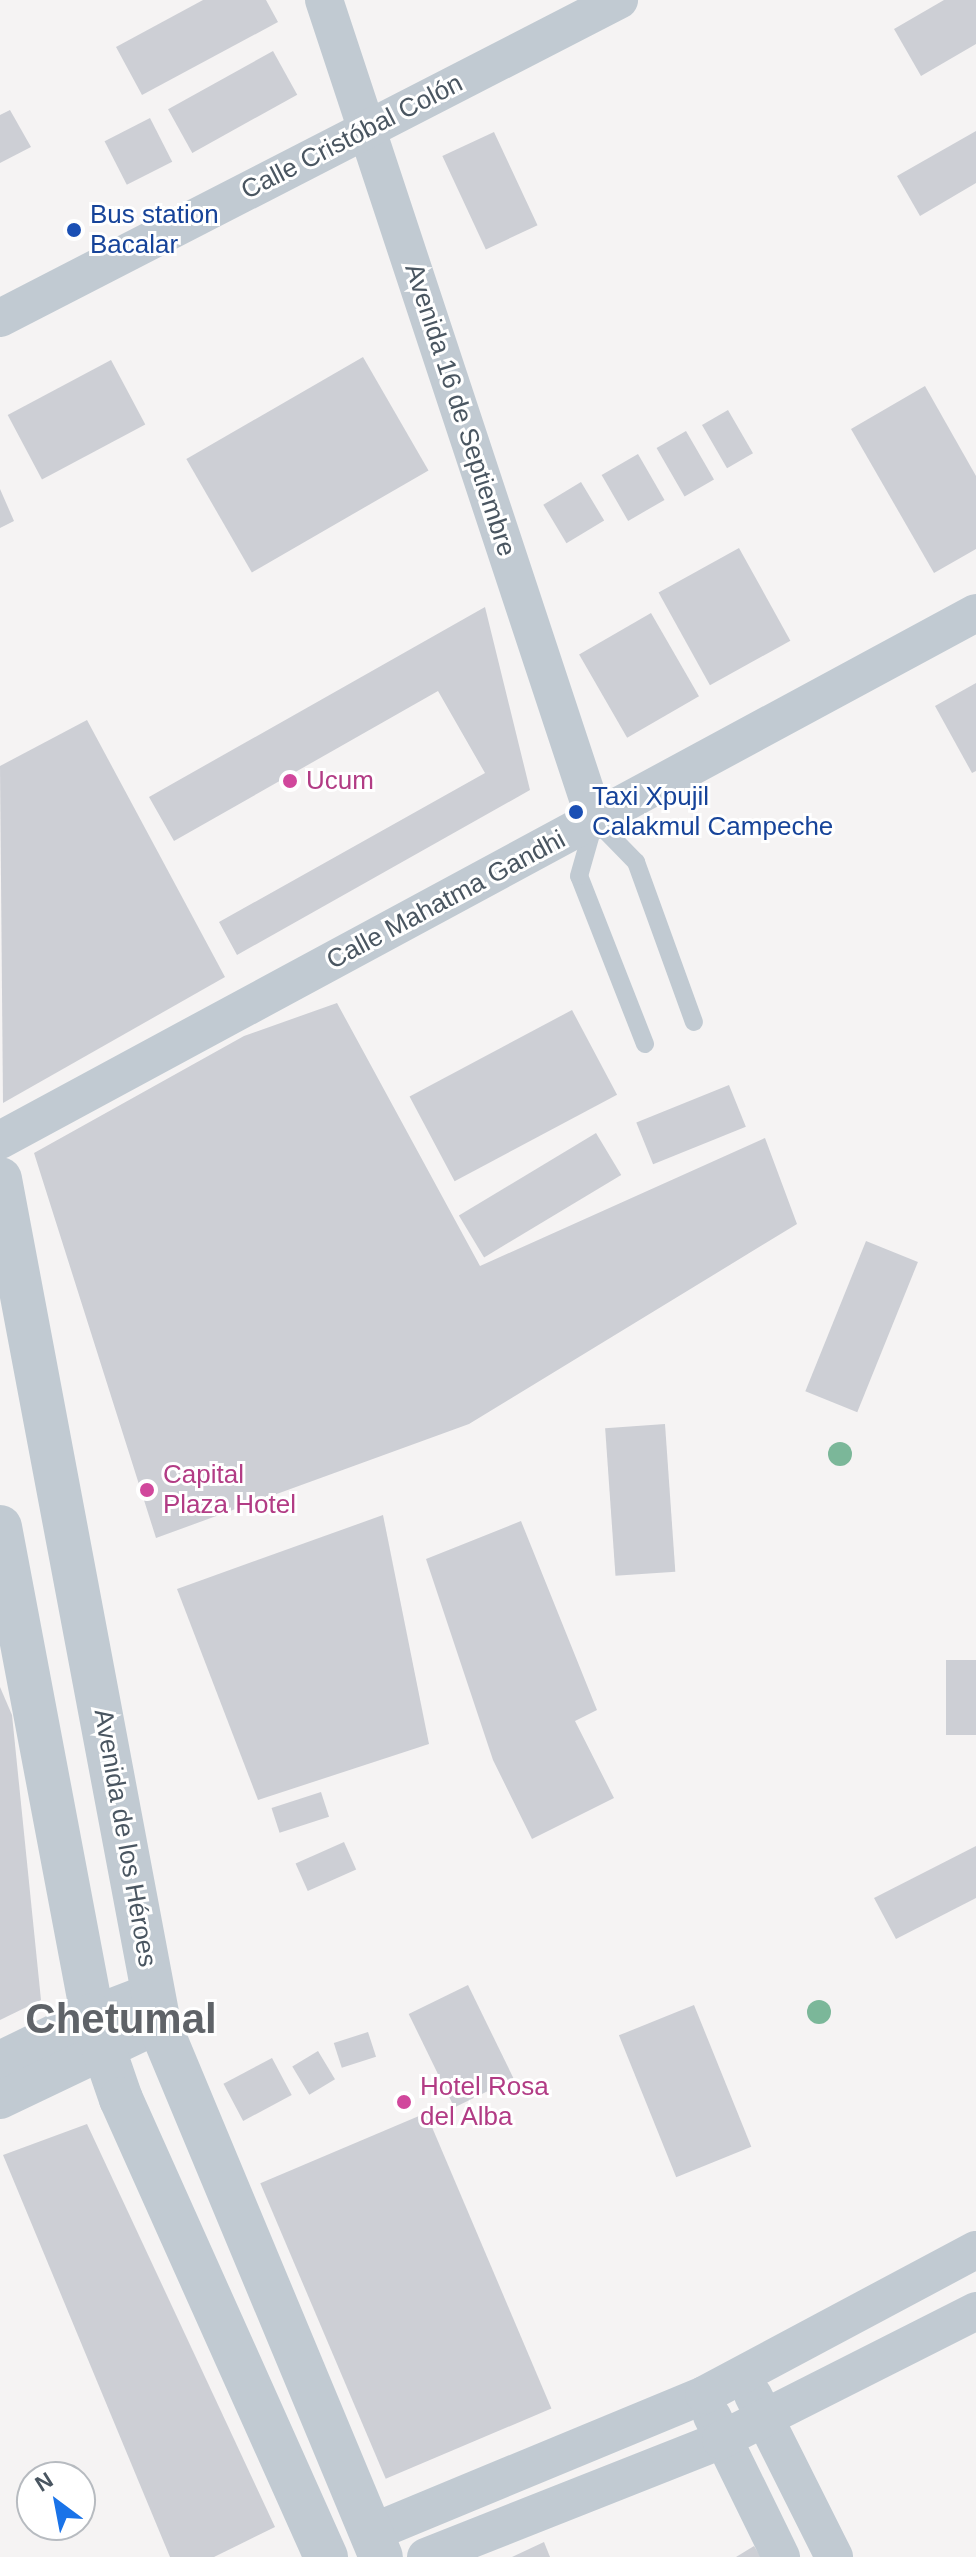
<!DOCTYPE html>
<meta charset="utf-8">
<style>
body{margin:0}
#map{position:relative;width:976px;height:2557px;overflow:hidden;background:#f5f3f3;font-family:Helvetica,sans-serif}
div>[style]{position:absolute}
.building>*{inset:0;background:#cdcfd5;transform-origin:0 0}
.service>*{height:18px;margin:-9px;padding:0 9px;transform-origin:9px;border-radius:9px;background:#c1cad2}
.minor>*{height:38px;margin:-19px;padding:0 19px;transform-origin:19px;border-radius:19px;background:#c1cad2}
.tertiary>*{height:44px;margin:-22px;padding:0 22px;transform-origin:22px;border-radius:22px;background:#c1cad2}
.trees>*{width:24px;height:24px;margin:-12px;border-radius:50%;background:#7bb799}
.dots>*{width:22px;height:22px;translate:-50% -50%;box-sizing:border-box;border:4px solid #fff;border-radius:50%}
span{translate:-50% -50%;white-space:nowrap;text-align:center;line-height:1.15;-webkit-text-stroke:6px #fff;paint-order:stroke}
.street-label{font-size:26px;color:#4a5661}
.transit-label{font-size:26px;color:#164399}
.left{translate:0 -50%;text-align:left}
.hotel-label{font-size:26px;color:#b23c85}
.town-label{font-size:42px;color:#5f6368;font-weight:700}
.north{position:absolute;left:16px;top:2461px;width:80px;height:80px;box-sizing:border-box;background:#fff;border:2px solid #b7bbc0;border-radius:50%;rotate:328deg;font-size:22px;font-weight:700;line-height:32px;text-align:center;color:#4a5661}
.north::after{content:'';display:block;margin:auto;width:28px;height:36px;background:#1a73e8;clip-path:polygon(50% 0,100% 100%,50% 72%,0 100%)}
</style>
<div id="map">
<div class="building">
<i style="clip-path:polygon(203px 0,266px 0,278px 22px,142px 95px,116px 47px)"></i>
<i style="clip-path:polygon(944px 0,976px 0,976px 44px,921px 76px,894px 29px)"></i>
<i style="left:273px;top:51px;width:50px;height:120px;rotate:61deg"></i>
<i style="clip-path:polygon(10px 110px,31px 147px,0 163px,0 115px)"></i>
<i style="left:150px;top:118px;width:49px;height:51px;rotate:63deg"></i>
<i style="clip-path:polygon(976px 131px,976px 183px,920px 216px,897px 176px)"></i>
<i style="left:494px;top:132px;width:103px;height:57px;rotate:65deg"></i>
<i style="left:363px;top:357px;width:131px;height:204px;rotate:60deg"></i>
<i style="left:111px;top:360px;width:73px;height:117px;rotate:62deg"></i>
<i style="clip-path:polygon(925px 386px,976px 476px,976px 549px,934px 573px,851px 429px)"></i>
<i style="left:728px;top:410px;width:50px;height:30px;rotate:60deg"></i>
<i style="left:686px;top:431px;width:56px;height:34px;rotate:60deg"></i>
<i style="left:638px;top:454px;width:53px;height:42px;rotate:60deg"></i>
<i style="left:581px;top:482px;width:45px;height:44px;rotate:59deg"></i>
<i style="clip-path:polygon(0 489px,14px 521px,0 528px)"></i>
<i style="left:739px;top:548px;width:106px;height:92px;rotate:61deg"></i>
<i style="clip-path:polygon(485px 607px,530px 790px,237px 955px,219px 922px,485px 773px,438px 691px,174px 841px,149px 797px)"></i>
<i style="left:651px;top:613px;width:96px;height:83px;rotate:60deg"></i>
<i style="clip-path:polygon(976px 683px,976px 771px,972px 773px,935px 706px)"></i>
<i style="clip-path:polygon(87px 720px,225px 977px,3px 1103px,0 766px)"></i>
<i style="clip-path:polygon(337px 1003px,480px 1266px,765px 1138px,797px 1224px,469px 1424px,156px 1538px,34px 1153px,244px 1036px)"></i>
<i style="left:572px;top:1010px;width:96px;height:184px;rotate:62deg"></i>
<i style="left:729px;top:1085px;width:45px;height:100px;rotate:68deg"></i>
<i style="left:596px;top:1133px;width:49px;height:160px;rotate:59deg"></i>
<i style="left:866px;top:1241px;width:56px;height:162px;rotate:22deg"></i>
<i style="left:665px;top:1424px;width:148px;height:60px;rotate:86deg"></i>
<i style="clip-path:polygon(383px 1515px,429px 1744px,258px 1800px,177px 1589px)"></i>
<i style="clip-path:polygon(521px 1521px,597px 1710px,575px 1721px,614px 1798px,532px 1839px,493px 1760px,426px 1559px)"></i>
<i style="left:946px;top:1660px;width:30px;height:75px"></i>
<i style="clip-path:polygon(0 1687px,12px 1715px,41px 2000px,0 2020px)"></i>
<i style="left:321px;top:1792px;width:26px;height:52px;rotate:72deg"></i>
<i style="left:344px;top:1842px;width:30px;height:53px;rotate:66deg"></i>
<i style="clip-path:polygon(976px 1846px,976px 1898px,896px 1939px,874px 1898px)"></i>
<i style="left:468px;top:1985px;width:104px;height:66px;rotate:64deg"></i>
<i style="left:694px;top:2005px;width:153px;height:81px;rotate:68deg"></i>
<i style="left:368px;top:2032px;width:26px;height:36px;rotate:72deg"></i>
<i style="left:318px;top:2051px;width:33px;height:30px;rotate:59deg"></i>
<i style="left:272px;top:2058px;width:42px;height:55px;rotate:62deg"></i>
<i style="left:426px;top:2113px;width:321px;height:180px;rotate:67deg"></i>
<i style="clip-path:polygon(87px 2124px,275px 2527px,214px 2557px,170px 2557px,3px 2155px)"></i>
<i style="clip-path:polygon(544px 2542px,550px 2557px,512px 2557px)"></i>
<i style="clip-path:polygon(754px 2546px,761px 2557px,736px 2557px)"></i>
</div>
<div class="service">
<i style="left:645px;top:1044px;width:180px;rotate:-111.4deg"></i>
<i style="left:579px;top:876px;width:58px;rotate:-74.1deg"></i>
<i style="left:595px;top:820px;width:59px;rotate:45.7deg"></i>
<i style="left:636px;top:862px;width:170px;rotate:70.1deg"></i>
</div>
<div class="minor">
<i style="left:324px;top:0;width:864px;rotate:71.71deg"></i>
<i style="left:0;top:318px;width:696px;rotate:-27.19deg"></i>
<i style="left:0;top:1140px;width:1109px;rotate:-28.37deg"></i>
<i style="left:0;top:2060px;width:102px;rotate:-26.1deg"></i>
<i style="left:92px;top:2015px;width:64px;rotate:-21deg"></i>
<i style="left:0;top:2100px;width:176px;rotate:-25.5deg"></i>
<i style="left:753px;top:2395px;width:181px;rotate:63.4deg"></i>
<i style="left:712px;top:2416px;width:157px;rotate:63.9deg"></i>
<i style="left:371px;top:2533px;width:360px;rotate:-22.5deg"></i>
<i style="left:704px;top:2395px;width:308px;rotate:-28.1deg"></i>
<i style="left:426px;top:2557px;width:317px;rotate:-21.6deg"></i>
<i style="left:721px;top:2440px;width:286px;rotate:-26.8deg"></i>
</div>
<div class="tertiary">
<i style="left:0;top:1179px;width:860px;rotate:79.34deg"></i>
<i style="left:159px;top:2024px;width:577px;rotate:67.39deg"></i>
<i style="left:0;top:1527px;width:497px;rotate:79.3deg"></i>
<i style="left:92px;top:2015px;width:89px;rotate:71deg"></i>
<i style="left:121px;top:2099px;width:502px;rotate:65.89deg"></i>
</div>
<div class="trees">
<i style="left:840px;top:1454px"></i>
<i style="left:819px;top:2012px"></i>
</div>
<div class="dots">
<i style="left:74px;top:230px;background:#1a4fb4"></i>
<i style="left:290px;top:781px;background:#d1479c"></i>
<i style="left:576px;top:812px;background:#1a4fb4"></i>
<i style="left:147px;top:1490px;background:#d1479c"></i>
<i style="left:404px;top:2102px;background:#d1479c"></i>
</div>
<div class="street-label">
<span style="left:352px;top:137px;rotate:-27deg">Calle Cristóbal Colón</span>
<span style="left:460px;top:410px;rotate:72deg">Avenida 16 de Septiembre</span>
<span style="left:446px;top:900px;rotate:-28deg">Calle Mahatma Gandhi</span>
<span style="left:125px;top:1838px;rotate:80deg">Avenida de los Héroes</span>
</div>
<div class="transit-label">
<span class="left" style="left:90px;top:230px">Bus station<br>Bacalar</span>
<span class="left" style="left:592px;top:812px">Taxi Xpujil<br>Calakmul Campeche</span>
</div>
<div class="hotel-label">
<span class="left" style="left:306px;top:781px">Ucum</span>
<span class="left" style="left:163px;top:1490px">Capital<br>Plaza Hotel</span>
<span class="left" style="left:420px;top:2102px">Hotel Rosa<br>del Alba</span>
</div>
<div class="town-label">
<span style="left:121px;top:2019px">Chetumal</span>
</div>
<div class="north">N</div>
</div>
